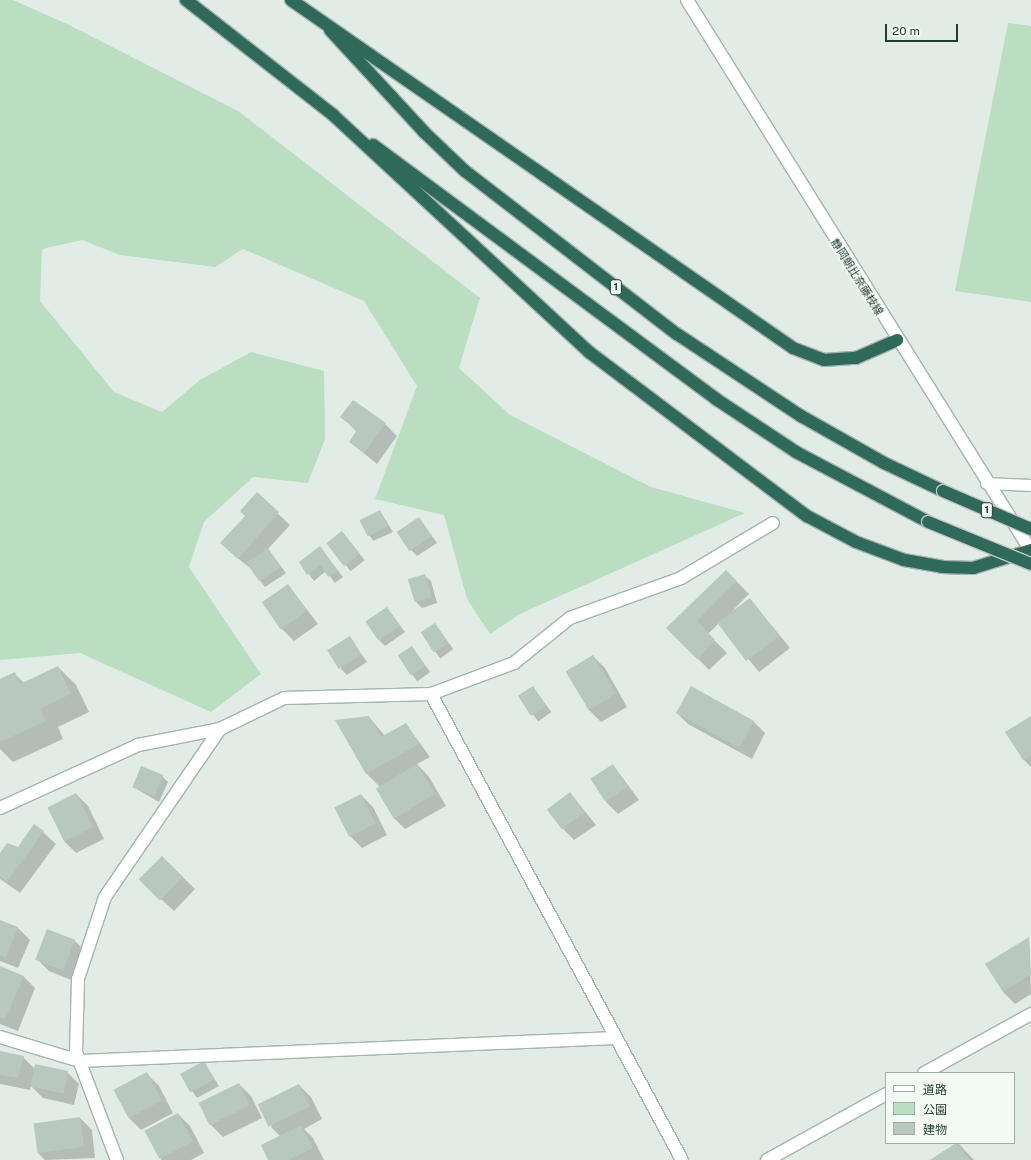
<!DOCTYPE html>
<meta charset="utf-8">
<style>
body{margin:0}
#map{position:relative;width:1031px;height:1160px;overflow:hidden;background:#e2ece7;font-family:"Public Sans","Noto Sans JP",sans-serif}
div>[style]{position:absolute}
.green>*{inset:0;background:#bbddc2}
.shadow>*{inset:0;background:#0003;transform-origin:0 0}
.building>*{inset:0;background:#b8c7c0;transform-origin:0 0}
.roads{filter:drop-shadow(1px 0 #a5b4ae) drop-shadow(-1px 0 #a5b4ae) drop-shadow(0 1px #a5b4ae) drop-shadow(0 -1px #a5b4ae)}
.lane>*{height:11px;margin:-5.5px;padding:0 5.5px;transform-origin:5.5px;border-radius:5.5px;background:#fff}
.street>*{height:12px;margin:-6px;padding:0 6px;transform-origin:6px;border-radius:6px;background:#fff}
.secondary>*{height:12px;margin:-6px;padding:0 6px;transform-origin:6px;border-radius:6px;background:#fff}
.highway>*{height:12px;margin:-6px;padding:0 6px;transform-origin:6px;border-radius:6px;background:#2e6959}
.bridges{filter:drop-shadow(1px 0 #c1c9c6) drop-shadow(-1px 0 #c1c9c6) drop-shadow(0 1px #c1c9c6) drop-shadow(0 -1px #c1c9c6)}
.highway-bridge>*{height:12px;margin:-6px;padding:0 6px;transform-origin:6px;border-radius:6px;background:#2e6959}
span{translate:-50% -50%;white-space:nowrap;text-align:center;line-height:1.15;-webkit-text-stroke:3.5px #f3f9f5;paint-order:stroke}
.shield-label span{padding:1px 3px;background:#f3f9f5;border:1px solid;border-radius:3px;-webkit-text-stroke-width:0}
.shield-label{font-size:10px;color:#223d34;font-weight:700}
.street-label{font-size:11px;color:#223d34}
.legend{position:absolute;left:885px;top:1072px;width:130px;height:72px;box-sizing:border-box;background:#f3f9f5;border:1px solid #9faea8;margin:0;padding:5px 7px;list-style:none;font-size:12px;color:#223d34}
.legend li{display:flex;align-items:center;gap:8px;height:20px}
.legend b{width:20px;border:1px solid #9faea8}
.scale{position:absolute;left:885px;top:24px;width:73px;height:18px;box-sizing:border-box;border:2px solid #223d34;border-top:0;padding-left:5px;font-size:12px;line-height:14px;white-space:nowrap;color:#223d34;-webkit-text-stroke:3px #f3f9f5;paint-order:stroke}
</style>
<div id="map">
<div class="green">
<i style="clip-path:polygon(0 0,13px 0,67px 24px,238px 111px,480px 298px,459px 368px,510px 415px,651px 487px,745px 513px,520px 614px,490px 634px,467px 599px,444px 515px,375px 499px,417px 386px,364px 301px,243px 249px,215px 267px,120px 255px,82px 240px,42px 249px,40px 301px,114px 392px,162px 412px,200px 380px,251px 352px,324px 371px,325px 439px,308px 483px,253px 477px,204px 522px,189px 567px,261px 674px,211px 712px,80px 653px,0 660px)"></i>
<i style="clip-path:polygon(1008px 23px,1031px 26px,1031px 302px,955px 291px)"></i>
</div>
<div class="shadow">
<i style="clip-path:polygon(342px 417px,385px 424px,397px 436px,377px 464px,350px 442px,357px 432px)"></i>
<i style="clip-path:polygon(257px 494px,290px 525px,268px 549px,286px 573px,265px 587px,251px 569px,234px 555px)"></i>
<i style="clip-path:polygon(380px 511px,393px 532px,373px 541px,360px 520px)"></i>
<i style="clip-path:polygon(419px 518px,437px 543px,417px 556px,411px 550px)"></i>
<i style="left:342px;top:532px;width:36px;height:18px;rotate:51deg"></i>
<i style="clip-path:polygon(320px 547px,343px 577px,335px 583px,326px 571px,314px 581px,300px 563px)"></i>
<i style="clip-path:polygon(726px 571px,749px 594px,731px 612px,750px 599px,790px 648px,759px 672px,719px 623px,708px 634px,727px 653px,709px 670px,668px 628px)"></i>
<i style="clip-path:polygon(425px 576px,431px 581px,437px 603px,422px 608px,416px 602px,410px 580px)"></i>
<i style="clip-path:polygon(288px 585px,318px 624px,294px 641px,282px 629px)"></i>
<i style="clip-path:polygon(387px 608px,405px 632px,385px 646px,379px 640px)"></i>
<i style="left:435px;top:624px;width:31px;height:16px;rotate:54deg"></i>
<i style="clip-path:polygon(349px 637px,367px 662px,347px 675px,341px 669px)"></i>
<i style="left:412px;top:647px;width:31px;height:16px;rotate:54deg"></i>
<i style="clip-path:polygon(593px 656px,605px 668px,627px 707px,601px 722px,589px 710px,567px 671px)"></i>
<i style="clip-path:polygon(58px 667px,76px 685px,89px 712px,58px 727px,63px 739px,13px 762px,0 749px,0 681px,15px 674px,24px 683px)"></i>
<i style="left:533px;top:687px;width:31px;height:16px;rotate:54deg"></i>
<i style="clip-path:polygon(676px 712px,753px 721px,765px 733px,752px 759px,688px 724px)"></i>
<i style="clip-path:polygon(369px 717px,385px 736px,406px 724px,430px 757px,417px 764px,429px 777px,446px 806px,405px 829px,393px 817px,379px 786px,367px 774px,337px 721px)"></i>
<i style="clip-path:polygon(1031px 717px,1031px 767px,1023px 759px)"></i>
<i style="clip-path:polygon(613px 765px,639px 800px,618px 814px,606px 802px)"></i>
<i style="clip-path:polygon(162px 776px,168px 782px,159px 802px,133px 787px)"></i>
<i style="clip-path:polygon(570px 793px,596px 825px,574px 840px,562px 828px)"></i>
<i style="clip-path:polygon(76px 794px,88px 806px,104px 839px,76px 853px,64px 841px,48px 808px)"></i>
<i style="clip-path:polygon(361px 795px,373px 807px,387px 835px,362px 848px,350px 836px)"></i>
<i style="clip-path:polygon(35px 825px,56px 844px,20px 893px,0 879px,0 855px,18px 848px)"></i>
<i style="clip-path:polygon(162px 857px,195px 889px,174px 911px,152px 891px)"></i>
<i style="clip-path:polygon(0 921px,18px 928px,30px 940px,18px 968px,0 961px)"></i>
<i style="clip-path:polygon(48px 931px,75px 941px,87px 953px,76px 982px,49px 971px,37px 959px)"></i>
<i style="clip-path:polygon(1029px 938px,1031px 994px,1015px 1004px,1003px 992px)"></i>
<i style="clip-path:polygon(0 967px,23px 976px,35px 988px,18px 1031px,0 1024px)"></i>
<i style="clip-path:polygon(0 1052px,23px 1057px,35px 1069px,67px 1072px,79px 1084px,74px 1105px,43px 1098px,31px 1086px,30px 1090px,0 1084px)"></i>
<i style="clip-path:polygon(204px 1062px,219px 1086px,197px 1098px,181px 1075px)"></i>
<i style="clip-path:polygon(147px 1074px,159px 1086px,173px 1113px,141px 1130px,129px 1118px)"></i>
<i style="clip-path:polygon(239px 1084px,251px 1096px,262px 1118px,223px 1137px,211px 1125px)"></i>
<i style="clip-path:polygon(299px 1085px,311px 1097px,322px 1119px,304px 1129px,313px 1138px,324px 1160px,269px 1160px,280px 1136px,271px 1127px)"></i>
<i style="clip-path:polygon(178px 1114px,190px 1126px,204px 1153px,191px 1160px,161px 1160px)"></i>
<i style="clip-path:polygon(80px 1118px,92px 1130px,95px 1158px,45px 1160px,37px 1152px)"></i>
<i style="clip-path:polygon(958px 1143px,974px 1160px,931px 1160px)"></i>
</div>
<div class="building">
<i style="clip-path:polygon(353px 400px,386px 423px,364px 453px,349px 442px,357px 430px,340px 417px)"></i>
<i style="clip-path:polygon(257px 492px,279px 512px,238px 559px,220px 543px,245px 516px,240px 511px)"></i>
<i style="left:380px;top:510px;width:18px;height:23px;rotate:63deg"></i>
<i style="left:419px;top:517px;width:23px;height:27px;rotate:56deg"></i>
<i style="left:342px;top:531px;width:29px;height:20px;rotate:52deg"></i>
<i style="clip-path:polygon(320px 546px,338px 571px,328px 577px,321px 565px,307px 575px,299px 562px)"></i>
<i style="left:268px;top:548px;width:23px;height:26px;rotate:56deg"></i>
<i style="clip-path:polygon(726px 570px,737px 581px,697px 621px,715px 640px,697px 659px,666px 628px)"></i>
<i style="left:425px;top:574px;width:24px;height:18px;rotate:73deg"></i>
<i style="left:288px;top:584px;width:33px;height:32px;rotate:55deg"></i>
<i style="left:750px;top:598px;width:48px;height:41px;rotate:53deg"></i>
<i style="left:387px;top:607px;width:23px;height:26px;rotate:56deg"></i>
<i style="left:435px;top:623px;width:24px;height:17px;rotate:57deg"></i>
<i style="left:350px;top:636px;width:22px;height:27px;rotate:58deg"></i>
<i style="left:412px;top:646px;width:24px;height:17px;rotate:57deg"></i>
<i style="left:593px;top:655px;width:45px;height:32px;rotate:59deg"></i>
<i style="clip-path:polygon(58px 666px,71px 694px,40px 709px,46px 721px,0 742px,0 679px,15px 672px,20px 684px)"></i>
<i style="left:533px;top:686px;width:24px;height:18px;rotate:57deg"></i>
<i style="left:691px;top:686px;width:72px;height:31px;rotate:29deg"></i>
<i style="clip-path:polygon(369px 716px,381px 737px,406px 723px,419px 744px,366px 774px,335px 720px)"></i>
<i style="clip-path:polygon(1031px 716px,1031px 755px,1023px 760px,1005px 732px)"></i>
<i style="left:417px;top:764px;width:35px;height:48px;rotate:59deg"></i>
<i style="left:613px;top:764px;width:27px;height:27px;rotate:57deg"></i>
<i style="left:141px;top:766px;width:24px;height:23px;rotate:22deg"></i>
<i style="left:570px;top:792px;width:25px;height:29px;rotate:53deg"></i>
<i style="left:76px;top:793px;width:38px;height:32px;rotate:63deg"></i>
<i style="left:361px;top:794px;width:33px;height:30px;rotate:63deg"></i>
<i style="clip-path:polygon(34px 824px,44px 831px,7px 882px,0 877px,0 853px,7px 843px,18px 847px)"></i>
<i style="left:162px;top:856px;width:30px;height:33px;rotate:45deg"></i>
<i style="clip-path:polygon(0 920px,18px 927px,6px 957px,0 955px)"></i>
<i style="left:47px;top:929px;width:30px;height:33px;rotate:21deg"></i>
<i style="clip-path:polygon(1029px 937px,1031px 974px,1003px 992px,985px 964px)"></i>
<i style="clip-path:polygon(0 966px,24px 976px,5px 1019px,0 1017px)"></i>
<i style="clip-path:polygon(0 1051px,24px 1056px,18px 1078px,0 1075px)"></i>
<i style="left:204px;top:1061px;width:21px;height:27px;rotate:62deg"></i>
<i style="left:35px;top:1064px;width:34px;height:23px;rotate:12deg"></i>
<i style="left:147px;top:1072px;width:32px;height:38px;rotate:62deg"></i>
<i style="left:239px;top:1083px;width:25px;height:45px;rotate:64deg"></i>
<i style="left:299px;top:1084px;width:25px;height:46px;rotate:64deg"></i>
<i style="left:178px;top:1113px;width:32px;height:38px;rotate:62deg"></i>
<i style="left:80px;top:1117px;width:30px;height:47px;rotate:82deg"></i>
<i style="clip-path:polygon(301px 1125px,313px 1148px,289px 1160px,268px 1160px,261px 1145px)"></i>
<i style="clip-path:polygon(956px 1143px,970px 1160px,930px 1160px)"></i>
</div>
<div class="roads">
<div class="lane">
<i style="left:986px;top:483px;width:45px;rotate:2.5deg"></i>
</div>
<div class="street">
<i style="left:431px;top:694px;width:529px;rotate:61.69deg"></i>
<i style="left:0;top:808px;width:152px;rotate:-24.5deg"></i>
<i style="left:138px;top:745px;width:84px;rotate:-11deg"></i>
<i style="left:0;top:1037px;width:84px;rotate:16.7deg"></i>
<i style="left:80px;top:1061px;width:536px;rotate:-2.46deg"></i>
<i style="left:924px;top:1073px;width:122px;rotate:-28.9deg"></i>
<i style="left:117px;top:1160px;width:116px;rotate:-110.8deg"></i>
<i style="left:76px;top:1052px;width:73px;rotate:-88.4deg"></i>
<i style="left:78px;top:979px;width:86px;rotate:-71.8deg"></i>
<i style="left:105px;top:897px;width:204px;rotate:-55.6deg"></i>
<i style="left:220px;top:729px;width:71px;rotate:-25.8deg"></i>
<i style="left:284px;top:698px;width:147px;rotate:-1.6deg"></i>
<i style="left:431px;top:694px;width:89px;rotate:-20.5deg"></i>
<i style="left:514px;top:663px;width:72px;rotate:-38.8deg"></i>
<i style="left:570px;top:618px;width:118px;rotate:-19.8deg"></i>
<i style="left:681px;top:578px;width:107px;rotate:-30.9deg"></i>
<i style="left:767px;top:1160px;width:136px;rotate:-29deg"></i>
</div>
<div class="secondary">
<i style="left:687px;top:0;width:650px;rotate:58.02deg"></i>
</div>
<div class="highway">
<i style="left:186px;top:0;width:187px;rotate:38deg"></i>
<i style="left:333px;top:115px;width:349px;rotate:42.8deg"></i>
<i style="left:589px;top:352px;width:273px;rotate:37deg"></i>
<i style="left:807px;top:516px;width:55px;rotate:28deg"></i>
<i style="left:856px;top:542px;width:51px;rotate:20.6deg"></i>
<i style="left:904px;top:560px;width:39px;rotate:10deg"></i>
<i style="left:942px;top:567px;width:31px;rotate:2deg"></i>
<i style="left:973px;top:568px;width:61px;rotate:-17.2deg"></i>
<i style="left:291px;top:0;width:611px;rotate:34.73deg"></i>
<i style="left:793px;top:348px;width:33px;rotate:21deg"></i>
<i style="left:824px;top:360px;width:32px;rotate:-4deg"></i>
<i style="left:856px;top:358px;width:45px;rotate:-23.7deg"></i>
<i style="left:330px;top:30px;width:139px;rotate:47.3deg"></i>
<i style="left:424px;top:132px;width:57px;rotate:43.6deg"></i>
<i style="left:465px;top:171px;width:267px;rotate:37.6deg"></i>
<i style="left:677px;top:334px;width:149px;rotate:33.5deg"></i>
<i style="left:801px;top:416px;width:95px;rotate:29.5deg"></i>
<i style="left:884px;top:463px;width:65px;rotate:25.4deg"></i>
<i style="left:373px;top:145px;width:427px;rotate:36.5deg"></i>
<i style="left:716px;top:399px;width:96px;rotate:33.5deg"></i>
<i style="left:796px;top:452px;width:149px;rotate:27.9deg"></i>
</div>
</div>
<div class="bridges">
<div class="highway-bridge">
<i style="left:943px;top:491px;width:96px;rotate:23.4deg"></i>
<i style="left:928px;top:522px;width:111px;rotate:22.2deg"></i>
</div>
</div>
<div class="shield-label">
<span style="left:616px;top:287px">1</span>
<span style="left:987px;top:510px">1</span>
</div>
<div class="street-label">
<span style="left:857px;top:277px;rotate:58deg">静岡朝比奈藤枝線</span>
</div>
<ul class="legend">
<li><b style="height:5px;background:#fff"></b>道路</li>
<li><b style="height:11px;background:#bbddc2"></b>公園</li>
<li><b style="height:11px;background:#b8c7c0"></b>建物</li>
</ul>
<div class="scale">20 m</div>
</div>
